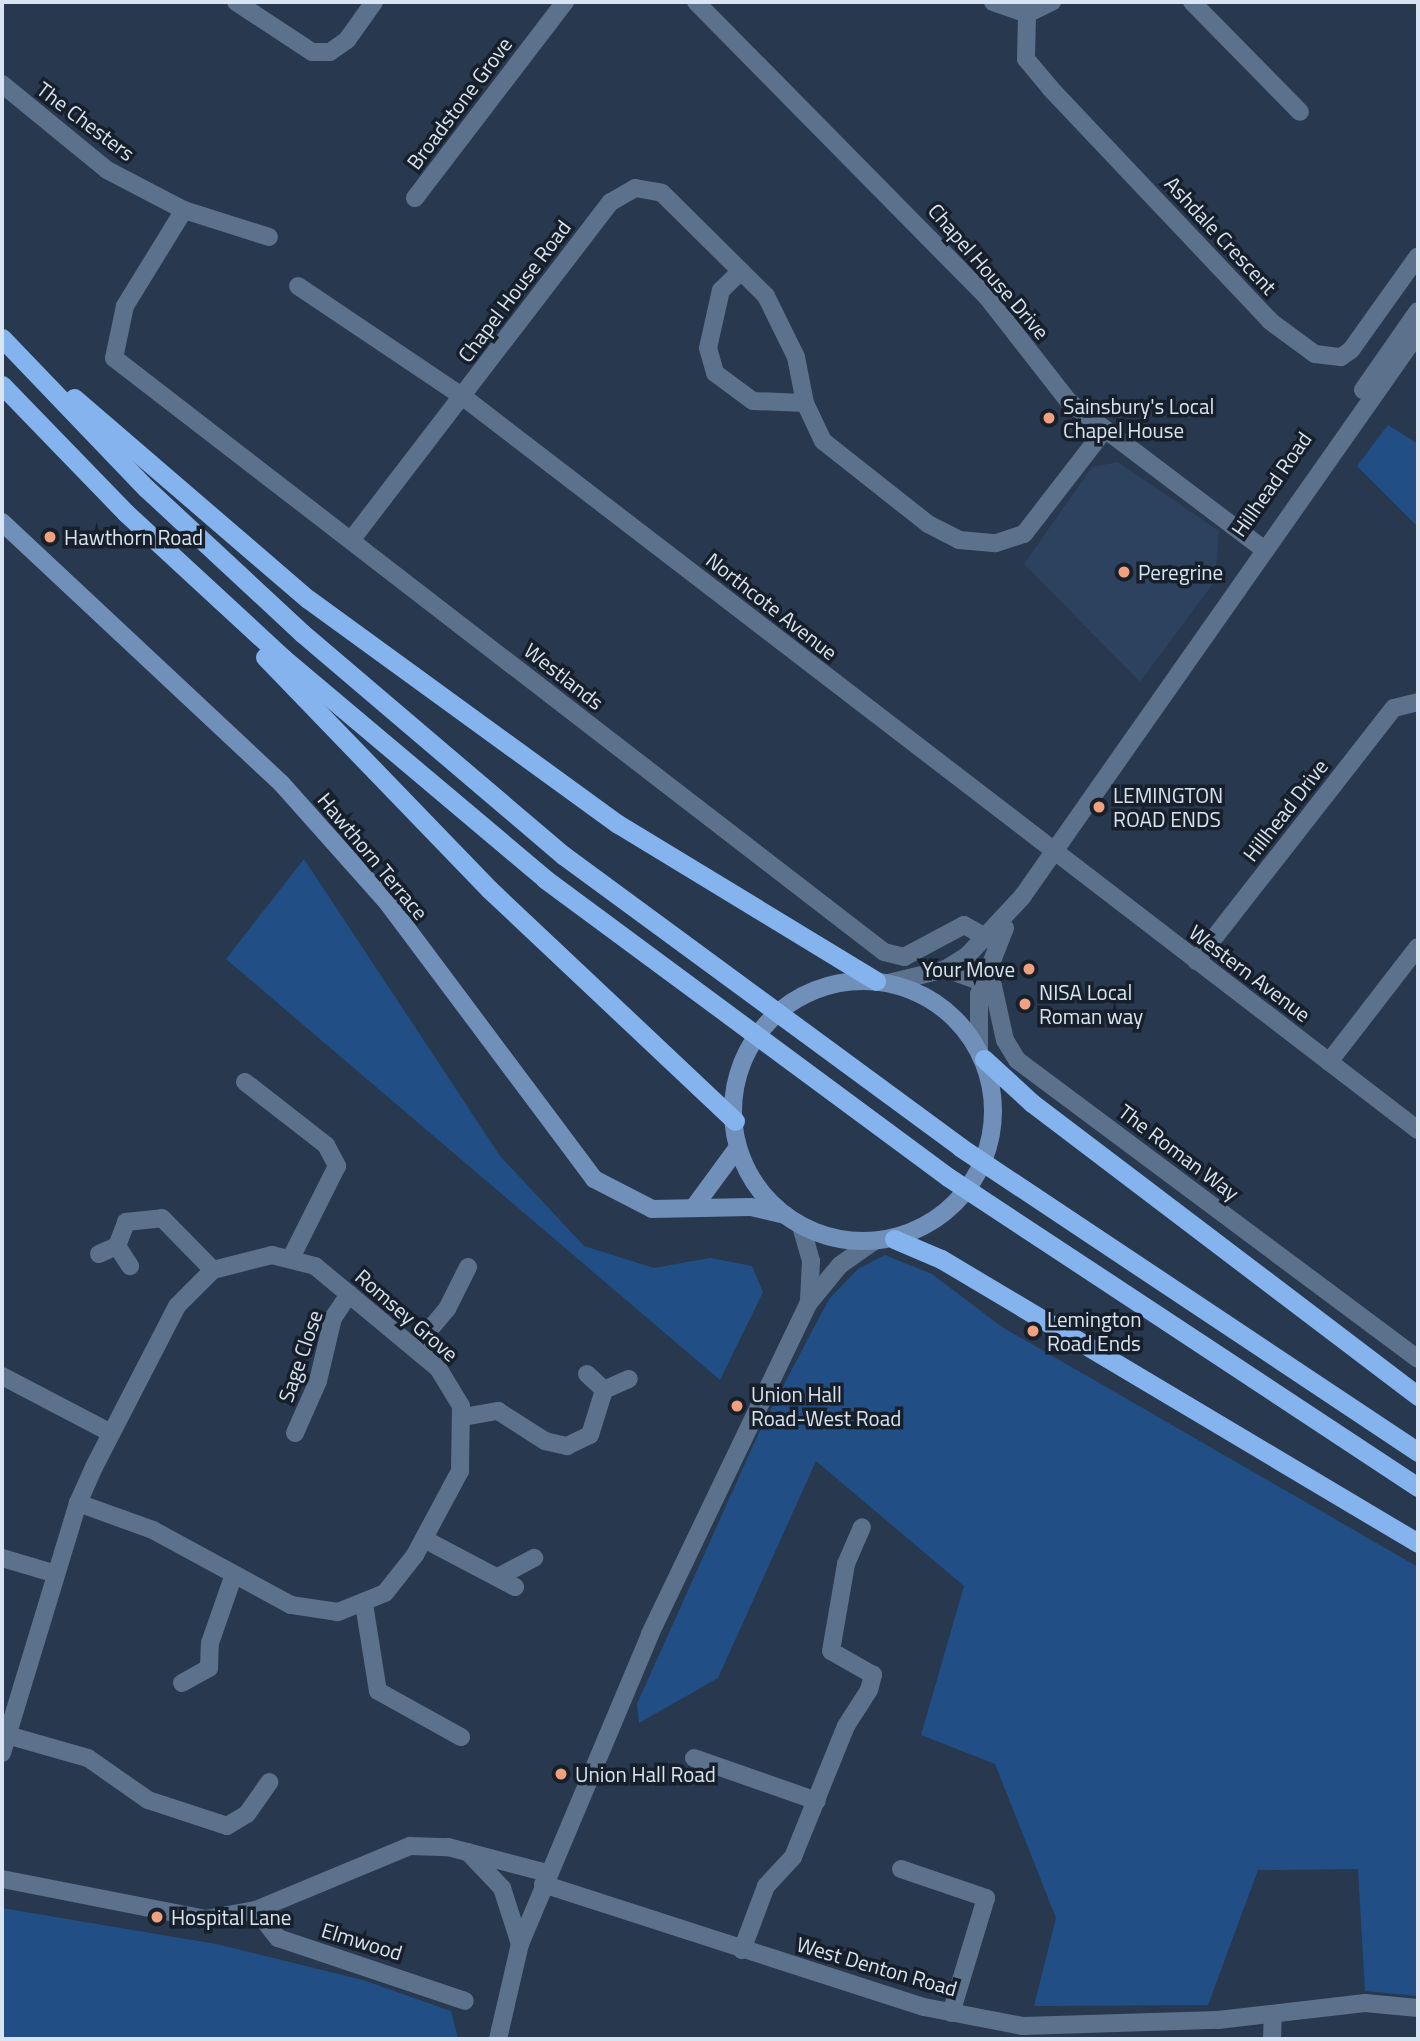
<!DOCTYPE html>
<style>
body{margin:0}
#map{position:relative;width:1420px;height:2041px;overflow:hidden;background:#27384f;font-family:"Titillium Web",sans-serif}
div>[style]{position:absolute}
.built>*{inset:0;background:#2c425e}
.green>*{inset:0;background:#214f85}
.minor>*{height:18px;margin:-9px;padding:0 9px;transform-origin:9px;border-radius:9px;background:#5c718b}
.tertiary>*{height:18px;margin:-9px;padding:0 9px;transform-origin:9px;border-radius:9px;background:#5c718b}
.secondary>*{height:18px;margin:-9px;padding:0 9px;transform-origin:9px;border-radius:9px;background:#7090ba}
.secondary>.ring{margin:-9px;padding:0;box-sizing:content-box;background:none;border:18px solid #7090ba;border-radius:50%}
.trunk>*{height:19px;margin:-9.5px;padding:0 9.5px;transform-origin:9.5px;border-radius:9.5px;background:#84b3ee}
.dots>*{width:19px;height:19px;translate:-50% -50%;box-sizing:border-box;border:4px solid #171f2a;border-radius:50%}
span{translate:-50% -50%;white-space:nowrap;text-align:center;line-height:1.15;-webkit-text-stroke:7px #171f2a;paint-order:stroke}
.street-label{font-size:21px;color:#d9e4f2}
.poi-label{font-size:21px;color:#d9e4f2}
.left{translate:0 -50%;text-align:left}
.right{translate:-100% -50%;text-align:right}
.frame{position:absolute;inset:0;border:4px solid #d9e4f2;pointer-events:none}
</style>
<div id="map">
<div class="built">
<i style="clip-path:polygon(1118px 462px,1219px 531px,1215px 581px,1140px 682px,1024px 564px,1092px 467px)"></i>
</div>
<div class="green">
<i style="clip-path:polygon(1388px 425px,1418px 444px,1418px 527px,1357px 466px)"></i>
<i style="clip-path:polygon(304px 859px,500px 1156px,584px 1246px,654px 1268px,710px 1258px,752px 1266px,763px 1292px,720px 1380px,226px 959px)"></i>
<i style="clip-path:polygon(885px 1255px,932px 1274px,1002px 1327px,1418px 1567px,1418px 1996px,1365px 1991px,1358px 1869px,1258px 1870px,1208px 2005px,1034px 2006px,1056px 1918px,995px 1764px,921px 1735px,964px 1586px,816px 1461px,718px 1678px,639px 1723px,637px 1704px,761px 1428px,829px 1299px,858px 1269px)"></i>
<i style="clip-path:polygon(2px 1908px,216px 1944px,363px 1980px,451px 2011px,458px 2039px,2px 2039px)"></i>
</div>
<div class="minor">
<i style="left:236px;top:2px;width:91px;rotate:33.3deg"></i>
<i style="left:312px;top:52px;width:18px"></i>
<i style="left:330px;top:52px;width:21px;rotate:-35deg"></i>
<i style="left:347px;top:40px;width:47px;rotate:-54.6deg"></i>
<i style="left:696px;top:2px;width:414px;rotate:45.4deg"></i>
<i style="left:987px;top:297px;width:133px;rotate:52deg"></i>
<i style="left:1069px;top:402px;width:246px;rotate:37.1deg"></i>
<i style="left:993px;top:2px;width:36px;rotate:19deg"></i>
<i style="left:1027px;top:14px;width:28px;rotate:-26deg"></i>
<i style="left:1192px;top:2px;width:154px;rotate:45.5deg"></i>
<i style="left:1027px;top:14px;width:45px;rotate:91.3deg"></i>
<i style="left:1026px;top:59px;width:38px;rotate:50deg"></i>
<i style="left:1050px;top:88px;width:320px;rotate:46.6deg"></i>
<i style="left:1270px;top:321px;width:56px;rotate:36.3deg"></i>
<i style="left:1315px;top:354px;width:26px;rotate:7deg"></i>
<i style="left:1341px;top:357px;width:12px;rotate:-35deg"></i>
<i style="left:1351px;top:350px;width:115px;rotate:-54.5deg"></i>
<i style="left:2px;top:84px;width:136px;rotate:39.3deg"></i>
<i style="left:107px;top:170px;width:87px;rotate:27.5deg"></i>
<i style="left:184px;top:210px;width:89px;rotate:17.6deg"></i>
<i style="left:415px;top:198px;width:247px;rotate:-52.6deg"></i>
<i style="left:184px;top:210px;width:113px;rotate:121.6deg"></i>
<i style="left:125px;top:306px;width:53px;rotate:101.9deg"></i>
<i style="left:114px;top:358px;width:972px;rotate:37.65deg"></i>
<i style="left:884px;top:952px;width:21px;rotate:14deg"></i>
<i style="left:904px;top:957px;width:68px;rotate:-28.1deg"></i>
<i style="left:964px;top:925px;width:38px;rotate:29deg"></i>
<i style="left:741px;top:271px;width:28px;rotate:136deg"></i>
<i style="left:721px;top:290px;width:59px;rotate:102.6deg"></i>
<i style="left:708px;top:348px;width:26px;rotate:74deg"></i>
<i style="left:715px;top:373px;width:47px;rotate:36.4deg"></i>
<i style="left:753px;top:401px;width:52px;rotate:2.2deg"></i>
<i style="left:298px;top:286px;width:197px;rotate:33.9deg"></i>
<i style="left:462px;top:396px;width:1205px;rotate:37.52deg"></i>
<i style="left:352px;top:539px;width:425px;rotate:-52.5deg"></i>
<i style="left:611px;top:202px;width:28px;rotate:-30deg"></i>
<i style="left:635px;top:188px;width:27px;rotate:10deg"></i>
<i style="left:662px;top:193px;width:146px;rotate:44.7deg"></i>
<i style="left:766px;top:296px;width:68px;rotate:63.8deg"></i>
<i style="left:796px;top:357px;width:47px;rotate:78.9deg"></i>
<i style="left:805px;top:403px;width:42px;rotate:64.7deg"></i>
<i style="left:823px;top:441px;width:134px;rotate:38.3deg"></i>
<i style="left:928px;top:524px;width:35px;rotate:27deg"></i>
<i style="left:959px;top:540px;width:37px;rotate:5deg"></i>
<i style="left:996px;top:543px;width:29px;rotate:-18deg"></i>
<i style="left:1024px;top:534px;width:128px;rotate:-52.3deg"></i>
<i style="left:1196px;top:961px;width:321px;rotate:-52deg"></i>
<i style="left:1394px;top:708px;width:25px;rotate:-14deg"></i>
<i style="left:946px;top:969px;width:50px;rotate:19.9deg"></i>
<i style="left:993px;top:986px;width:55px;rotate:77.5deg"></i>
<i style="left:1005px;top:1040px;width:23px;rotate:59deg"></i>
<i style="left:1017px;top:1060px;width:500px;rotate:36.71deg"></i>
<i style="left:1329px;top:1062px;width:145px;rotate:-52.3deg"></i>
<i style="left:245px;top:1082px;width:103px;rotate:37.9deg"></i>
<i style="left:326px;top:1145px;width:24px;rotate:62deg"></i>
<i style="left:337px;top:1166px;width:103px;rotate:116.6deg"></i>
<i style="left:117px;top:1246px;width:26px;rotate:-69deg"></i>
<i style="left:126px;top:1222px;width:36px;rotate:-6deg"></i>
<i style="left:162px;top:1218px;width:73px;rotate:45.6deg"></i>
<i style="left:99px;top:1254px;width:20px;rotate:-24deg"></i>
<i style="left:117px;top:1246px;width:24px;rotate:57deg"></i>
<i style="left:414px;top:1348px;width:51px;rotate:-49.8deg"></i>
<i style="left:447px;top:1309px;width:47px;rotate:-63.4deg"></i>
<i style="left:587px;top:1374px;width:23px;rotate:43deg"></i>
<i style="left:604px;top:1390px;width:27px;rotate:-24deg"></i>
<i style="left:2px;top:1376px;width:123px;rotate:27.6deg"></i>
<i style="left:463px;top:1417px;width:36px;rotate:-10deg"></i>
<i style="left:498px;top:1411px;width:56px;rotate:32.6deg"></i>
<i style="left:545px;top:1441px;width:23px;rotate:13deg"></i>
<i style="left:567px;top:1446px;width:25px;rotate:-26deg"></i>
<i style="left:590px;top:1435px;width:47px;rotate:-72.7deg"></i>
<i style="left:295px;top:1433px;width:57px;rotate:-66.1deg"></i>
<i style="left:318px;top:1381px;width:65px;rotate:-76.6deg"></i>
<i style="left:333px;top:1318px;width:29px;rotate:-56deg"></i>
<i style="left:424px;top:1539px;width:103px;rotate:27.8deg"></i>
<i style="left:2px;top:1558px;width:56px;rotate:16.5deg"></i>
<i style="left:498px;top:1577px;width:41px;rotate:-27.8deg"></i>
<i style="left:364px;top:1604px;width:88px;rotate:80.9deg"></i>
<i style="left:378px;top:1691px;width:95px;rotate:29deg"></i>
<i style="left:182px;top:1683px;width:31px;rotate:-29deg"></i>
<i style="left:209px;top:1668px;width:25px;rotate:-88deg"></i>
<i style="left:210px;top:1643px;width:70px;rotate:-70.8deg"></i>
<i style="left:7px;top:1735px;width:84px;rotate:15.9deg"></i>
<i style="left:88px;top:1758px;width:73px;rotate:35deg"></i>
<i style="left:148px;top:1800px;width:83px;rotate:18.2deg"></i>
<i style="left:227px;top:1826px;width:23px;rotate:-31deg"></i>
<i style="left:247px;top:1814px;width:39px;rotate:-55deg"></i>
<i style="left:2px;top:1753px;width:261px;rotate:-73.1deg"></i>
<i style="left:78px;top:1503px;width:39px;rotate:-66deg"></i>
<i style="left:94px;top:1467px;width:181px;rotate:-62.7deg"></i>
<i style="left:177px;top:1306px;width:51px;rotate:-45deg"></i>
<i style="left:213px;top:1270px;width:61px;rotate:-14.3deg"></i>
<i style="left:272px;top:1255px;width:44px;rotate:14.3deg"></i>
<i style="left:315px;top:1266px;width:160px;rotate:39.7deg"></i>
<i style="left:438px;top:1368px;width:44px;rotate:58.8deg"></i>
<i style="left:461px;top:1406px;width:65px;rotate:90.9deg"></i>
<i style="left:460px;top:1471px;width:95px;rotate:118.2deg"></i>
<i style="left:415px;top:1555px;width:48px;rotate:128.3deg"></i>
<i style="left:385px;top:1593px;width:51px;rotate:158deg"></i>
<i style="left:338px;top:1612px;width:48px;rotate:-171.5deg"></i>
<i style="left:291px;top:1605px;width:157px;rotate:-151.5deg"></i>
<i style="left:153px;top:1530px;width:80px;rotate:-160.2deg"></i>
<i style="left:694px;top:1758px;width:130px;rotate:19.3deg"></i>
<i style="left:901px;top:1869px;width:90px;rotate:18.8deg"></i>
<i style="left:986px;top:1898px;width:120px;rotate:106.9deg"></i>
<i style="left:2px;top:1879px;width:208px;rotate:11.1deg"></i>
<i style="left:206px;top:1919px;width:51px;rotate:-10.2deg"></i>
<i style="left:256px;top:1910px;width:167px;rotate:-22.6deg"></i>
<i style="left:410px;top:1846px;width:38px;rotate:2deg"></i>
<i style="left:448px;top:1847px;width:102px;rotate:14.7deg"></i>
<i style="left:543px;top:1884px;width:400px;rotate:17.9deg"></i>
<i style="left:924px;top:2007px;width:101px;rotate:10.9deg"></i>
<i style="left:1023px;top:2026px;width:195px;rotate:-1.8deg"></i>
<i style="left:1218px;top:2020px;width:148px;rotate:-6.6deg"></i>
<i style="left:1365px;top:2003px;width:53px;rotate:5.4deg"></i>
<i style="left:256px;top:1910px;width:36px;rotate:52deg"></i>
<i style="left:278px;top:1938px;width:197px;rotate:18.6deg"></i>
<i style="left:742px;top:1950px;width:68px;rotate:-69.4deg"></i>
<i style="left:766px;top:1886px;width:40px;rotate:-47deg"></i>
<i style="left:793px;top:1857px;width:141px;rotate:-68deg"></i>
<i style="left:846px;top:1726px;width:43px;rotate:-57.4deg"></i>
<i style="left:869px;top:1690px;width:16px;rotate:-75deg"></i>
<i style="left:873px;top:1675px;width:48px;rotate:-150.3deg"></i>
<i style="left:831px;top:1651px;width:88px;rotate:-80.2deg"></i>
<i style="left:846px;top:1564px;width:40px;rotate:-66.6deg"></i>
<i style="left:1272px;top:2039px;width:24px;rotate:-88deg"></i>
</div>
<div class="tertiary">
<i style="left:1363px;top:390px;width:96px;rotate:-55.2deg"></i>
<i style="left:888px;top:983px;width:60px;rotate:-13.6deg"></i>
<i style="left:946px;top:969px;width:25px;rotate:-32deg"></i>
<i style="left:967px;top:956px;width:81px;rotate:-47deg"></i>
<i style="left:1022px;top:897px;width:689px;rotate:-54.93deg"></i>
<i style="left:979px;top:1050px;width:56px;rotate:-90deg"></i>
<i style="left:979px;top:994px;width:71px;rotate:-68.5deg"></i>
<i style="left:801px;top:1226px;width:36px;rotate:74deg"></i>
<i style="left:811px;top:1261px;width:39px;rotate:93deg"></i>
<i style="left:468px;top:1852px;width:50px;rotate:46.6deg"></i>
<i style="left:502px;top:1888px;width:59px;rotate:72.2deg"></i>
<i style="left:498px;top:2039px;width:98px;rotate:-77deg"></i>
<i style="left:520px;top:1944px;width:336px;rotate:-67.2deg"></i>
<i style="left:650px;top:1634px;width:366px;rotate:-64.4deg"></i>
<i style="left:808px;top:1304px;width:50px;rotate:-50.6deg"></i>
<i style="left:840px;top:1265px;width:42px;rotate:-35.2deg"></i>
</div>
<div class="secondary">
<i style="left:2px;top:522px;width:382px;rotate:43.1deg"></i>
<i style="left:281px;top:783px;width:159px;rotate:48.3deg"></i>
<i style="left:387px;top:902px;width:346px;rotate:53.2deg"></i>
<i style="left:594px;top:1179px;width:65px;rotate:27.3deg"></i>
<i style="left:652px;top:1209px;width:99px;rotate:-1.2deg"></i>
<i style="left:751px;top:1207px;width:35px;rotate:13deg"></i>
<i class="ring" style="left:733px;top:981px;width:242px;height:242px"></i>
<i style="left:694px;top:1207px;width:74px;rotate:-53.7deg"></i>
</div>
<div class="trunk">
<i style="left:2px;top:338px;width:208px;rotate:46.2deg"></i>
<i style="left:146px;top:488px;width:213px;rotate:42.9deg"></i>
<i style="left:302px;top:633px;width:343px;rotate:40.4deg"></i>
<i style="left:563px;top:855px;width:493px;rotate:36.3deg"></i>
<i style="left:960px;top:1147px;width:550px;rotate:33.66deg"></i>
<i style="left:2px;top:385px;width:178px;rotate:45.9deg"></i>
<i style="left:126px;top:513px;width:214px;rotate:42.7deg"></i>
<i style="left:283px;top:658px;width:343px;rotate:40.1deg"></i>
<i style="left:545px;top:879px;width:501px;rotate:36.48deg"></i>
<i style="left:948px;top:1177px;width:563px;rotate:33.41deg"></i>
<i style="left:74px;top:398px;width:308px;rotate:40.7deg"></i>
<i style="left:308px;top:599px;width:383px;rotate:36deg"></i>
<i style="left:618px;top:824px;width:302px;rotate:31.3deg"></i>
<i style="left:265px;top:657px;width:322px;rotate:46deg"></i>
<i style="left:489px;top:889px;width:338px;rotate:43.3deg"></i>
<i style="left:984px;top:1059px;width:65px;rotate:42.5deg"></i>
<i style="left:1032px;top:1103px;width:485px;rotate:37.2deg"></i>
<i style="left:894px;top:1239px;width:51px;rotate:23.1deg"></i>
<i style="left:941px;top:1259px;width:555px;rotate:30.77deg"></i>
</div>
<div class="dots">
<i style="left:1049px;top:418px;background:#f1a17d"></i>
<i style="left:50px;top:537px;background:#f1a17d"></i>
<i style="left:1124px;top:572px;background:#f1a17d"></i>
<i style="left:1099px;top:807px;background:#f1a17d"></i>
<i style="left:1029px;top:969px;background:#f1a17d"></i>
<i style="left:1025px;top:1004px;background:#f1a17d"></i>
<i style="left:1033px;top:1331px;background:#f1a17d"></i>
<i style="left:737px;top:1406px;background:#f1a17d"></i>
<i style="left:561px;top:1774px;background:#f1a17d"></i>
<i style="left:157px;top:1917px;background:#f1a17d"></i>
</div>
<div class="street-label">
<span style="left:459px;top:103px;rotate:-53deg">Broadstone Grove</span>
<span style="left:86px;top:121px;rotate:37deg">The Chesters</span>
<span style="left:1221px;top:235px;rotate:47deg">Ashdale Crescent</span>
<span style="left:989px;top:271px;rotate:49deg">Chapel House Drive</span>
<span style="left:514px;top:291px;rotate:-53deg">Chapel House Road</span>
<span style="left:1271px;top:484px;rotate:-55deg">Hillhead Road</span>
<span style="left:772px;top:606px;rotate:38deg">Northcote Avenue</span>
<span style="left:564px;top:676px;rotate:38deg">Westlands</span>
<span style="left:1285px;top:810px;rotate:-52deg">Hillhead Drive</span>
<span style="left:373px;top:856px;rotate:50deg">Hawthorn Terrace</span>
<span style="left:1250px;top:973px;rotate:37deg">Western Avenue</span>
<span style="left:1179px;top:1152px;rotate:37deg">The Roman Way</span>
<span style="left:407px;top:1315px;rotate:41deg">Romsey Grove</span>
<span style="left:300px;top:1356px;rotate:-71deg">Sage Close</span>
<span style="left:362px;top:1941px;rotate:17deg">Elmwood</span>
<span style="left:877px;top:1966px;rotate:16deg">West Denton Road</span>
</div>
<div class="poi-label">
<span class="left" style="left:1063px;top:418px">Sainsbury's Local<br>Chapel House</span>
<span class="left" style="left:64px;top:537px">Hawthorn Road</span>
<span class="left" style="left:1138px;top:572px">Peregrine</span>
<span class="left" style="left:1113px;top:807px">LEMINGTON<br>ROAD ENDS</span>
<span class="right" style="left:1015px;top:969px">Your Move</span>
<span class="left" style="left:1039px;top:1004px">NISA Local<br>Roman way</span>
<span class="left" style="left:1047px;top:1331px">Lemington<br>Road Ends</span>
<span class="left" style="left:751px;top:1406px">Union Hall<br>Road-West Road</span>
<span class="left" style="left:575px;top:1774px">Union Hall Road</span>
<span class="left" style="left:171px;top:1917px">Hospital Lane</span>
</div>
<div class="frame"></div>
</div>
